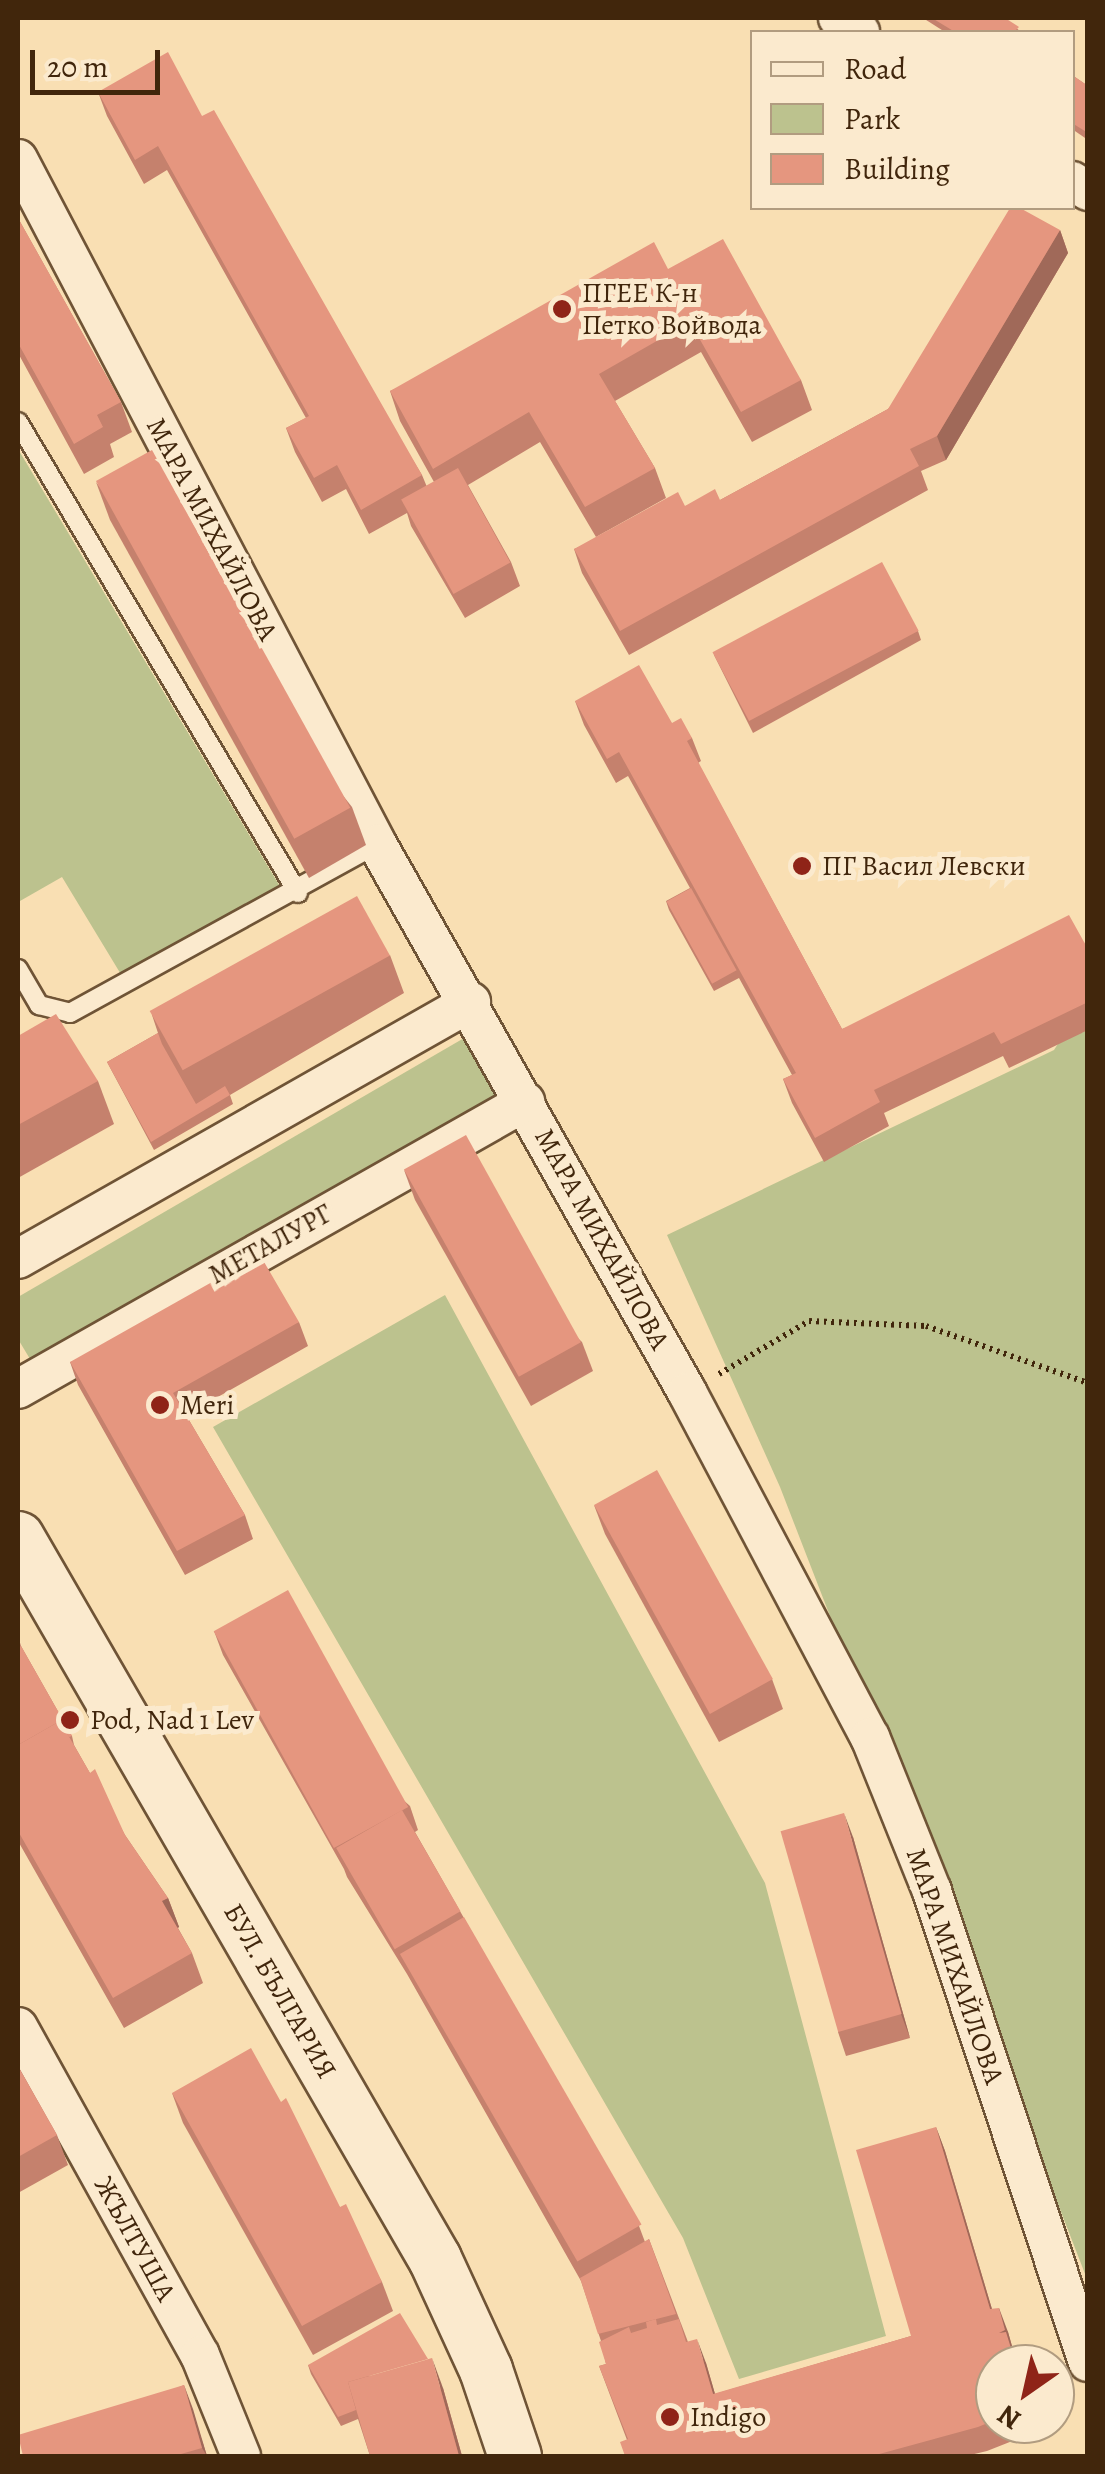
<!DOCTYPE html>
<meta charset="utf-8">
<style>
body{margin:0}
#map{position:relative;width:1105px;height:2474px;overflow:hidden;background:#f9dfb3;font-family:Alegreya,serif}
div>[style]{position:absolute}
.green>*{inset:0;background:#bcc28e}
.path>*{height:6px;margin-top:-3px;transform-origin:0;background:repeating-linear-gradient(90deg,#41260c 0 2.5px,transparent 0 7.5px)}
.roads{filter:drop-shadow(2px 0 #6f5436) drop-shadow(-2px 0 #6f5436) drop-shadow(0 2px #6f5436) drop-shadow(0 -2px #6f5436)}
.service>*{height:18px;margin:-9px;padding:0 9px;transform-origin:9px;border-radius:9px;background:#fbeace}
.minor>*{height:38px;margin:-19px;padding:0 19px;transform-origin:19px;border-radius:19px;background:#fbeace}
.secondary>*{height:52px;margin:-26px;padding:0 26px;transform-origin:26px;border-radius:26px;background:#fbeace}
.wall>*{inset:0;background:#c5816d}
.shaded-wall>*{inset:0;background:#a06959;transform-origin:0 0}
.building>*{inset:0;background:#e5967f;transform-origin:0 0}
.dots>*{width:28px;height:28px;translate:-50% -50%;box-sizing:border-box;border:5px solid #fbeace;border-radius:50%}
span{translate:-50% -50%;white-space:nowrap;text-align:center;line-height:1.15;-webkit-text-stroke:10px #fbeace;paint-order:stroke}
.poi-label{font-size:28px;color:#41260c}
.left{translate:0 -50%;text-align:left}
.street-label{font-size:28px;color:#41260c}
.frame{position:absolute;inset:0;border:20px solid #41260c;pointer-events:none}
.legend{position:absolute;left:750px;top:30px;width:325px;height:180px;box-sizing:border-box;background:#fbeace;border:2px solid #b19c80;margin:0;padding:12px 18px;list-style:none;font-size:30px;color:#41260c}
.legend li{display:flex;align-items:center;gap:20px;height:50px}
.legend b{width:50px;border:2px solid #b19c80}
.north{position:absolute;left:975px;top:2344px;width:100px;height:100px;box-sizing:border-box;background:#fbeace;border:2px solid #b19c80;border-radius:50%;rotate:214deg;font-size:28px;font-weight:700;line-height:40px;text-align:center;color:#41260c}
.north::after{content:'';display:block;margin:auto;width:35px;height:45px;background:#8f2418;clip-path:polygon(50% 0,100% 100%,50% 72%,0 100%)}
.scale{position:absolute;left:30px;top:50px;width:130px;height:45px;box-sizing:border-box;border:5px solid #41260c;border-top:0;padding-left:12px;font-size:30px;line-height:35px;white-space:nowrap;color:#41260c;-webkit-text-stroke:8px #fbeace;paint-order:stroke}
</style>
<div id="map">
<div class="green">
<i style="clip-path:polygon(18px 449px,281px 888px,125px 981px,62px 877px,20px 901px,18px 897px)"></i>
<i style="clip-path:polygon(1087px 999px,1087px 2279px,780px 1487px,667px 1235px,1054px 1050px)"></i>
<i style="clip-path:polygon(471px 1034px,504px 1090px,33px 1364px,18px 1339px,18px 1297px)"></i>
<i style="clip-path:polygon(445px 1295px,765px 1883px,886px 2336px,739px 2379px,683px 2238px,213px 1427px)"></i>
</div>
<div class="path">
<i style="left:719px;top:1374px;width:104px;rotate:-30.5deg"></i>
<i style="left:809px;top:1321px;width:117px;rotate:2.4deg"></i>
<i style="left:926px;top:1326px;width:172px;rotate:19.4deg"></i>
</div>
<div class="roads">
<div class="service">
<i style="left:18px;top:422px;width:548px;rotate:59.27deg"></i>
<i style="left:18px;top:969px;width:42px;rotate:59.7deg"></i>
<i style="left:39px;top:1005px;width:32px;rotate:14deg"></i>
<i style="left:70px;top:1013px;width:350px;rotate:-28.8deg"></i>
</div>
<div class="minor">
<i style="left:838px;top:18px;width:26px;rotate:32deg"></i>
<i style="left:18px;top:159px;width:773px;rotate:62.34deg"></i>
<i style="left:377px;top:844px;width:630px;rotate:60.5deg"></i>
<i style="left:687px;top:1392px;width:391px;rotate:62.1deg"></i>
<i style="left:870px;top:1737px;width:166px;rotate:68.1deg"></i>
<i style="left:932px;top:1891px;width:496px;rotate:71.7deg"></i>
<i style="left:1072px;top:181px;width:19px;rotate:32deg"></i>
<i style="left:18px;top:1259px;width:521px;rotate:-29.57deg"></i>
<i style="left:18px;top:1389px;width:583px;rotate:-29.51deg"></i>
<i style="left:18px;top:2027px;width:375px;rotate:61deg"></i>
<i style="left:200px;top:2355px;width:109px;rotate:67.9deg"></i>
</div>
<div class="secondary">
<i style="left:18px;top:1538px;width:833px;rotate:59.96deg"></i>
<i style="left:435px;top:2259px;width:122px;rotate:65.3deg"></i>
<i style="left:486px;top:2370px;width:91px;rotate:71.4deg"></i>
</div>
</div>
<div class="wall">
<i style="clip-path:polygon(923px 18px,1005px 18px,1021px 32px,945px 32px)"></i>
<i style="clip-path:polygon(1072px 75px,1088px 86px,1088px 140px,1072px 129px)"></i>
<i style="clip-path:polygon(98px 92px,202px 116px,422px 475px,427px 487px,434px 482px,400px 421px,390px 391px,668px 269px,801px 380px,812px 410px,752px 442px,701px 352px,615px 401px,655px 468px,666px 498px,596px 537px,540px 442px,468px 485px,511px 562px,520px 586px,465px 618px,411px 526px,407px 513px,369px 534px,346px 489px,322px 502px,295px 452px,286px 428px,306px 418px,167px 170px,144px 184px,107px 116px)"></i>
<i style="clip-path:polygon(18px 218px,121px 402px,132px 432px,110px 444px,114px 457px,84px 474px,18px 353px)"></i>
<i style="clip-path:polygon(1060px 230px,1068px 253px,946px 460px,921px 471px,928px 490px,629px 655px,582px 573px,574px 549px,685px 506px,720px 500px,888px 409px)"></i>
<i style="clip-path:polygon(96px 482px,352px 807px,366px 845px,309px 878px,110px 520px)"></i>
<i style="clip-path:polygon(918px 631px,921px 640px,753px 733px,714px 655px)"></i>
<i style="clip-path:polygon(575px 701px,672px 723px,692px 738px,701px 761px,698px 763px,842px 1029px,1088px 949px,1088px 1030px,1009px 1068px,1003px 1056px,884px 1113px,889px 1126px,824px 1162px,792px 1103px,783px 1079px,792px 1075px,739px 978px,714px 991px,669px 910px,666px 901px,690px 888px,628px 776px,616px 783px,584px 725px)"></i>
<i style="clip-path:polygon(390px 955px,404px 993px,230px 1095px,233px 1104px,154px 1150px,107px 1062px,158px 1033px,152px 1015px)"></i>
<i style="clip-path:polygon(18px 1036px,98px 1081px,114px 1124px,18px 1178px)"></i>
<i style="clip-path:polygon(404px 1170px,582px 1342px,593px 1371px,531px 1406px,415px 1200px)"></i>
<i style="clip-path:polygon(299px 1322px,308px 1346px,186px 1415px,245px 1515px,253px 1539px,185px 1575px,78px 1385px,70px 1362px)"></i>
<i style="clip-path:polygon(594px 1505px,772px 1679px,783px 1709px,719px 1742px,605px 1534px)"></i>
<i style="clip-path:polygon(214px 1631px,410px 1806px,418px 1830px,415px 1832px,639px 2226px,645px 2242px,649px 2239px,688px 2342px,706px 2363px,715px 2394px,911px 2336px,936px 2127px,945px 2151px,992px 2309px,1008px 2332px,1017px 2364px,995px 2364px,995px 2424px,1027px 2424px,1030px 2434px,987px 2451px,966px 2456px,625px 2456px,627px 2440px,599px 2366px,606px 2364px,601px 2341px,581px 2281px,407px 1974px,347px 1877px,344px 1869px,223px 1655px)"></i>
<i style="clip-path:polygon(18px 1636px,21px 1646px,72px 1736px,74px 1745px,125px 1835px,168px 1898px,179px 1927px,178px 1928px,192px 1953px,203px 1983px,124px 2028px,18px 1841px)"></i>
<i style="clip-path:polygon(853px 1837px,910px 2038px,846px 2056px,838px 2032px)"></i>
<i style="clip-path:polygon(18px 2066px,57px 2135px,68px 2165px,18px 2193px)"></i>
<i style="clip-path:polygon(172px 2093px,340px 2207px,382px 2282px,393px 2311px,313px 2355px,183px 2123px)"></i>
<i style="clip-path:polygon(308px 2365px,443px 2388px,462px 2456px,370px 2456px,358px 2419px,341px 2426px,311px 2374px)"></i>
<i style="clip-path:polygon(184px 2385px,207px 2456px,23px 2456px)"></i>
</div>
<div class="shaded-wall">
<i style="clip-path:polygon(1060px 230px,1068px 253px,946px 460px,937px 436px)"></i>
<i style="clip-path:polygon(844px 1813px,853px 1837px,910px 2038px,901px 2014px)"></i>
<i style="left:168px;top:1898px;width:31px;height:7px;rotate:69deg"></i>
<i style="clip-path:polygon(936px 2127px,945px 2151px,999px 2333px,990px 2309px)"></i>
<i style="clip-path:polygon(999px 2308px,1008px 2332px,1017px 2364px,999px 2333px)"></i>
<i style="clip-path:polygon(697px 2339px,706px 2363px,722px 2418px,713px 2394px)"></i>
<i style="clip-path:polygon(432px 2358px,443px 2388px,462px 2456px,459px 2456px)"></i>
<i style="clip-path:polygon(184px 2385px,193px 2409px,207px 2456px,202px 2448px)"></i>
</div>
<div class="building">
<i style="clip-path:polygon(932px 18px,1005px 18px,1019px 27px,1014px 32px,955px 32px)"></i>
<i style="clip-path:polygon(168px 52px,202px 116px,214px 110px,422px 475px,361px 510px,337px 465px,314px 478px,286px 428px,309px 416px,158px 146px,135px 160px,98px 92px)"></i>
<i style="clip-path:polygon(1072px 75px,1088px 86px,1088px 133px,1072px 123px)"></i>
<i style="clip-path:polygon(1010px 208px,1020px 208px,1060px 230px,937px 436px,910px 449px,919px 466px,620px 631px,574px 549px,678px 492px,685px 506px,715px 489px,720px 500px,888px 409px)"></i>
<i style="clip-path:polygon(18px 218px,121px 402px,97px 415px,103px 427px,74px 444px,18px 343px)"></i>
<i style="clip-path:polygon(723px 239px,801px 380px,741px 412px,690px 322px,599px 374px,655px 468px,585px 507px,529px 412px,433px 469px,390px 391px,654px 242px,668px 269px)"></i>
<i style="left:152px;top:450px;width:409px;height:64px;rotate:61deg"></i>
<i style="left:458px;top:468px;width:108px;height:65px;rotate:61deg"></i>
<i style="left:882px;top:562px;width:78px;height:192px;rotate:62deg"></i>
<i style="clip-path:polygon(639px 665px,672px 723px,681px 718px,692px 738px,687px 741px,842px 1029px,1069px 915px,1088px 949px,1088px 1002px,1001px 1044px,994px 1032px,874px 1090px,880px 1102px,815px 1138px,783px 1079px,796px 1073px,686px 873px,619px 752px,607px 759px,575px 701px)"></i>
<i style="left:691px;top:888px;width:94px;height:28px;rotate:61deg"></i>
<i style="left:357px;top:896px;width:68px;height:237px;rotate:61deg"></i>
<i style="clip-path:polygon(56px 1014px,98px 1081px,18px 1125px,18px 1036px)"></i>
<i style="clip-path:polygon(158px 1033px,162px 1044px,196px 1104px,225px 1086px,230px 1095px,151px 1142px,107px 1062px)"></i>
<i style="left:466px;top:1135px;width:237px;height:71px;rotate:61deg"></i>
<i style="clip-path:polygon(260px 1255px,299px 1322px,173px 1393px,245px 1515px,177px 1551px,70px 1362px)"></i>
<i style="left:657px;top:1470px;width:239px;height:72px;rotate:61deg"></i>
<i style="left:288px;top:1590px;width:248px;height:85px;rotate:61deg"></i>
<i style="clip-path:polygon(21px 1646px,72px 1736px,69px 1737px,60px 1721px,18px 1745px,18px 1648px)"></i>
<i style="clip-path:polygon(60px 1721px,90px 1773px,95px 1769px,125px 1835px,168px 1898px,162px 1901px,192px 1953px,113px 1998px,18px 1831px,18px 1745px)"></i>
<i style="left:402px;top:1810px;width:117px;height:76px;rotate:60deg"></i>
<i style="left:844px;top:1813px;width:209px;height:66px;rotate:74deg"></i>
<i style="left:464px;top:1917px;width:355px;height:74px;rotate:60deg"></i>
<i style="clip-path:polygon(251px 2048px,281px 2102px,286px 2098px,340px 2207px,346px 2204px,382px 2282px,302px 2326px,172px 2093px)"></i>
<i style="clip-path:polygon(18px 2066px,57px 2135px,18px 2157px)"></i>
<i style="clip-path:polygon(936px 2127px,990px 2309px,999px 2308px,1005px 2330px,999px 2333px,1006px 2332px,1014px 2358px,1007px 2360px,1009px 2364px,995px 2364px,995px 2420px,978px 2427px,872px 2456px,625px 2456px,620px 2442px,628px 2439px,599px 2366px,606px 2364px,599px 2342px,629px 2327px,631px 2333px,647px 2328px,646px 2322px,656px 2319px,657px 2325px,679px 2319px,686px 2342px,697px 2339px,713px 2394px,911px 2336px,856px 2150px)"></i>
<i style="clip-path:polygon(649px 2239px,676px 2314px,598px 2334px,580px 2278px)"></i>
<i style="clip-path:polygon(400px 2313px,428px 2359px,348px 2382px,356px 2410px,338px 2417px,308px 2365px)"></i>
<i style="clip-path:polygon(432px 2358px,459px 2456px,370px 2456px,348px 2382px)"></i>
<i style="clip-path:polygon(184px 2385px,202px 2448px,174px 2456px,23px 2456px,18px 2435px)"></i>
</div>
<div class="dots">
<i style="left:562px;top:309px;background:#8f2418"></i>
<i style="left:802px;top:866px;background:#8f2418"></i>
<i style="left:160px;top:1405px;background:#8f2418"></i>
<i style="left:70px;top:1720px;background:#8f2418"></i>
<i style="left:670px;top:2417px;background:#8f2418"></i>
</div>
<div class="poi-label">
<span class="left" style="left:582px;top:309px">ПГЕЕ К-н<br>Петко Войвода</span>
<span class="left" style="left:822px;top:866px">ПГ Васил Левски</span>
<span class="left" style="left:180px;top:1405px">Meri</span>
<span class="left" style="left:90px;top:1720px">Pod, Nad 1 Lev</span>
<span class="left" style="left:690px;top:2417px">Indigo</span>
</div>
<div class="street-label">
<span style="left:212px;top:529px;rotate:62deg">МАРА МИХАЙЛОВА</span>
<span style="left:602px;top:1239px;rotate:61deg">МАРА МИХАЙЛОВА</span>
<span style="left:270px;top:1244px;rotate:-29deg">МЕТАЛУРГ</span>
<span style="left:955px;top:1966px;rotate:71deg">МАРА МИХАЙЛОВА</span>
<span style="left:280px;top:1991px;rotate:60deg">БУЛ. БЪЛГАРИЯ</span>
<span style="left:135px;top:2239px;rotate:61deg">ЖЪЛТУША</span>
</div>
<div class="frame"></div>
<ul class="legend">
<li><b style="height:12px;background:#fbeace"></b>Road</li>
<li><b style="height:28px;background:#bcc28e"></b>Park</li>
<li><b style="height:28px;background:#e5967f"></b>Building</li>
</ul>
<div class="north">N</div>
<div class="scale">20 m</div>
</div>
